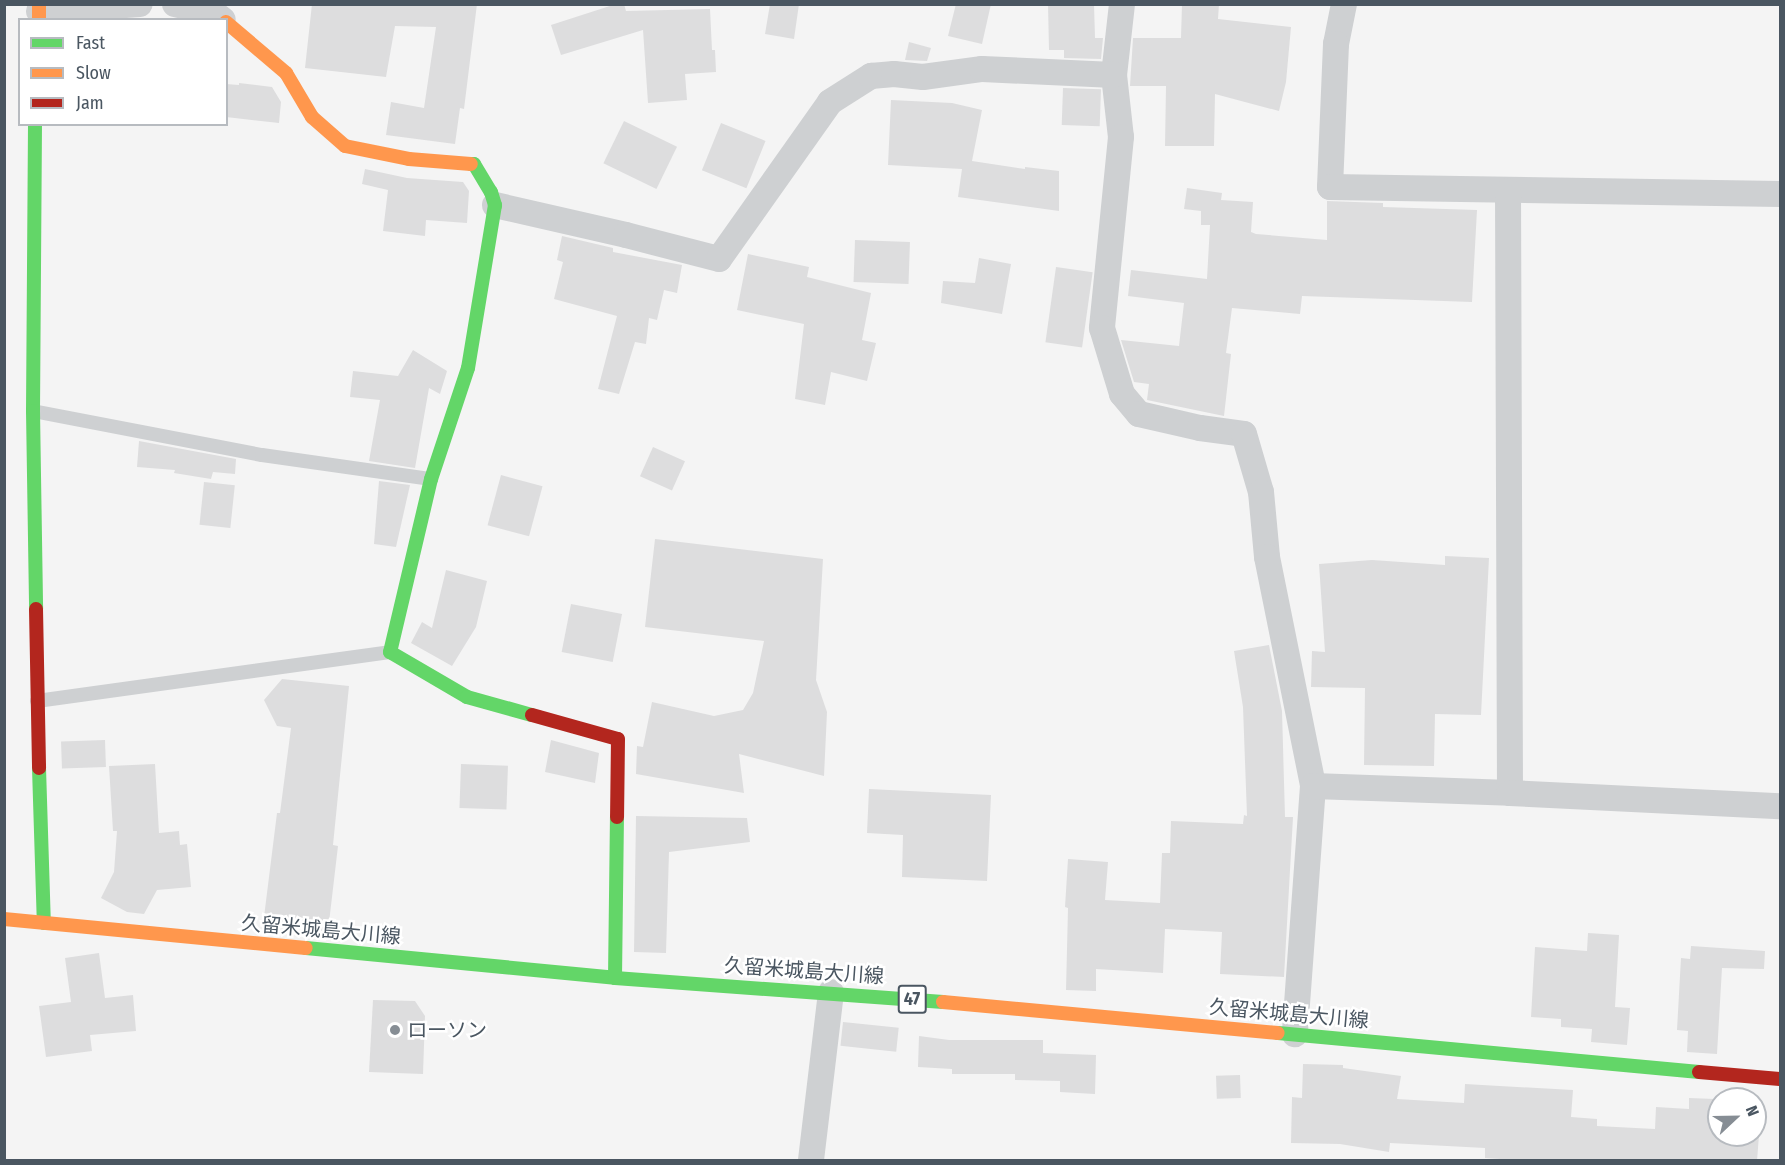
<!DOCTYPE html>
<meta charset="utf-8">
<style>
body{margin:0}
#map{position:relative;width:1785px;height:1165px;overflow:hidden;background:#f4f4f4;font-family:"Fira Sans Condensed","Noto Sans JP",sans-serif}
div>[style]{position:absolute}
.building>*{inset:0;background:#ddddde;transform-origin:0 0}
.lane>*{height:14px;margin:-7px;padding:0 7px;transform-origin:7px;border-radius:7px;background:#ced0d2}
.street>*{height:26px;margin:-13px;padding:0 13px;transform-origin:13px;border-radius:13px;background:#ced0d2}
.fast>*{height:14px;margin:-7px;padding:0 7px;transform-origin:7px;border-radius:7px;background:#63d668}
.slow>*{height:14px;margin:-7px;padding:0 7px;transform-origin:7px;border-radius:7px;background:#ff974d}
.jam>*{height:14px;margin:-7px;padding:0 7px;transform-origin:7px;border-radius:7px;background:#b3261e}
.dots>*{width:16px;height:16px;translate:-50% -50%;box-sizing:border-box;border:3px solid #fff;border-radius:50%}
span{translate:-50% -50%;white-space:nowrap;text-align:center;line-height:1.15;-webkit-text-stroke:5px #fff;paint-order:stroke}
.shield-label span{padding:2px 4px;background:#fff;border:2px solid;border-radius:4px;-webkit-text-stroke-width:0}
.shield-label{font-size:18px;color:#4a5661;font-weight:700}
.street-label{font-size:20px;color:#4a5661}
.poi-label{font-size:20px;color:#4a5661}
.left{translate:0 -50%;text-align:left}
.frame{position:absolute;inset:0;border:6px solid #4a5661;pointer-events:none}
.legend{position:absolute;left:18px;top:18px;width:210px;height:108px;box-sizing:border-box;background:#fff;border:2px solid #b7bbc0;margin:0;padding:8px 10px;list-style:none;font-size:18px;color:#4a5661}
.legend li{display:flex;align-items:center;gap:12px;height:30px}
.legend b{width:30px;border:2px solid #b7bbc0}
.north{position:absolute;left:1707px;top:1087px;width:60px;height:60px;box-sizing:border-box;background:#fff;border:2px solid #b7bbc0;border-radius:50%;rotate:68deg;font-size:16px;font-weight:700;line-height:24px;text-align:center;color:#4a5661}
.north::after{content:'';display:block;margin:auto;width:21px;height:27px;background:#868d94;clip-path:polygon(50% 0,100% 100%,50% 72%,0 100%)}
</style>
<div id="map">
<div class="building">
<i style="clip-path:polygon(312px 4px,477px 4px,464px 109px,460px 108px,455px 144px,386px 135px,391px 102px,424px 108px,436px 27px,395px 26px,386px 77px,305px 68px)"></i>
<i style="clip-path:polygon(616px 4px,624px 4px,626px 11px,710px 9px,712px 50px,715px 50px,716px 72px,685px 74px,687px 100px,648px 103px,643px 30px,561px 55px,551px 25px)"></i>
<i style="clip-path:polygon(770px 4px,799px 4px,794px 39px,765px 34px)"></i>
<i style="clip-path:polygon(956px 4px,991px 4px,982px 44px,948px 36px)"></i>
<i style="clip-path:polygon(1048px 4px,1094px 4px,1095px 38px,1103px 38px,1101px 59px,1064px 58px,1064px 50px,1049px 50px)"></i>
<i style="clip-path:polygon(1182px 4px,1219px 4px,1218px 19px,1291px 27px,1286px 82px,1279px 111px,1215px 94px,1214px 146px,1165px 146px,1166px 86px,1130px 86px,1133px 38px,1181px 38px)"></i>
<i style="clip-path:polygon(909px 42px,931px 48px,927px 61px,905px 60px)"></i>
<i style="clip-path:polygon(239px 83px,272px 87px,281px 102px,279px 123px,226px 117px,226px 84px,239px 85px)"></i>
<i style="left:1063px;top:88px;width:38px;height:37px;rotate:2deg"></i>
<i style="clip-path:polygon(891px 100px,952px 103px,982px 110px,972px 161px,1025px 169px,1025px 167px,1059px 171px,1059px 211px,958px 197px,962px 169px,888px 165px)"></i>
<i style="left:624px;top:121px;width:59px;height:47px;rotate:26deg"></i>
<i style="left:721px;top:123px;width:48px;height:51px;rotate:22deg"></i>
<i style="clip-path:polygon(365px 169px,407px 178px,463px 182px,469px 191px,467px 223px,426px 220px,425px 236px,383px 231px,388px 190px,362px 184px)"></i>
<i style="clip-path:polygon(1187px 188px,1222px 193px,1221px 200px,1253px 202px,1251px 232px,1256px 234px,1327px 240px,1327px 201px,1383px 203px,1383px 207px,1477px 210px,1472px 302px,1302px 296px,1300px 314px,1232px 308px,1226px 353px,1231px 354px,1224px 416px,1147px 400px,1149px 384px,1134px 382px,1121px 340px,1179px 346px,1184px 303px,1128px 296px,1131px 270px,1207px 279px,1210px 225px,1201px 225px,1201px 211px,1184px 209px)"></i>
<i style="clip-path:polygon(562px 236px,613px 248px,613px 252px,682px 265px,677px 293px,664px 290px,657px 320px,649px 318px,646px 344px,635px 342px,619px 394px,598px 389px,617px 316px,554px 299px,563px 262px,557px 260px)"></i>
<i style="left:855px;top:240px;width:55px;height:42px;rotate:2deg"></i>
<i style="clip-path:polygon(748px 254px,809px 267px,807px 277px,871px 293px,862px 340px,876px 343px,867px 381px,831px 372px,825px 405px,795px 399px,804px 324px,737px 310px)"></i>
<i style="clip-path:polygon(979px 258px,1011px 264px,1002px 314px,941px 303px,943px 281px,975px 283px)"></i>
<i style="left:1056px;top:267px;width:37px;height:76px;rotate:8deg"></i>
<i style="clip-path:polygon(413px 350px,447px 371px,440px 394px,429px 388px,415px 468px,369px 461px,380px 400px,350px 397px,353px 371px,398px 376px)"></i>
<i style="clip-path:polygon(139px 441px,236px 459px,235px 474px,213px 472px,211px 479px,174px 473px,175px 470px,137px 467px)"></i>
<i style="left:653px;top:447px;width:35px;height:32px;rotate:24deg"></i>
<i style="left:501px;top:475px;width:43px;height:52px;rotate:15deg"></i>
<i style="clip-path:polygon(379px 481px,410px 485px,396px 547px,374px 544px)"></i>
<i style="left:204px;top:482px;width:31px;height:43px;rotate:6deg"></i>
<i style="clip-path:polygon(655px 539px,823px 559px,816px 680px,827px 712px,824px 776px,739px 754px,744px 793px,636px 774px,637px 746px,643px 747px,652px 702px,714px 716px,743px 710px,753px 693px,764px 641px,645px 627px)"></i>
<i style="clip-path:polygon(1445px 556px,1489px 558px,1481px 715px,1435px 714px,1434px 766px,1364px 765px,1365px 688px,1311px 687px,1312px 651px,1325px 652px,1319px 564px,1372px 560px,1445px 565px)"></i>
<i style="clip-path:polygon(446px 570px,487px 581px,476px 627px,452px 666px,411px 643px,422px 622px,432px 628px)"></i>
<i style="left:571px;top:604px;width:52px;height:49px;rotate:11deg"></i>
<i style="clip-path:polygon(1269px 645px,1282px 711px,1285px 817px,1293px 817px,1284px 977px,1220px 974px,1222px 932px,1165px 929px,1163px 973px,1096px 969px,1096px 991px,1066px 990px,1068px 908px,1065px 907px,1068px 859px,1108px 862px,1105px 900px,1160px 903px,1162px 853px,1170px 853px,1171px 821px,1243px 824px,1244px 815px,1247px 816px,1243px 707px,1234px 651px)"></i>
<i style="clip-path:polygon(282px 679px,349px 686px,333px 845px,338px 846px,328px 931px,263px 925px,277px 813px,280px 813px,291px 728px,277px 726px,264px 700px)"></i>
<i style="left:105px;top:740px;width:27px;height:44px;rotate:88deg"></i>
<i style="clip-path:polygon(551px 740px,599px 753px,595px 783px,545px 772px)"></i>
<i style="clip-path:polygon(155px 764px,159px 833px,179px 831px,180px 845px,187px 844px,191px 887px,157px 890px,144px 914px,127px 912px,101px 898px,114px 872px,117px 831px,113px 831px,109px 766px)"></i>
<i style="left:461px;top:764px;width:47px;height:44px;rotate:2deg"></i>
<i style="clip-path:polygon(869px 789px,991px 795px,987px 881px,902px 877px,903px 835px,867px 833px)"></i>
<i style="clip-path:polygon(636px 816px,747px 818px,750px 842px,669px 852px,666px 953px,634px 952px)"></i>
<i style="clip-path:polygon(1588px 933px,1619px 935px,1615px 1007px,1630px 1008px,1627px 1045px,1591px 1042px,1592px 1029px,1561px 1027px,1561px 1019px,1531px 1017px,1535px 947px,1587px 951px)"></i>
<i style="clip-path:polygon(1691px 946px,1765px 951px,1764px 969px,1722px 968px,1717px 1054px,1687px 1052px,1688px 1031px,1677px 1030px,1681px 958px,1690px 959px)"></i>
<i style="clip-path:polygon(99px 953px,105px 998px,133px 995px,136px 1031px,90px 1035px,92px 1051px,46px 1057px,39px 1006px,71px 1002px,65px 958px)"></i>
<i style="clip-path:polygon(373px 1000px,415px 1001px,425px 1016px,423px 1074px,369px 1072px)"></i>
<i style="left:843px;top:1022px;width:56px;height:24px;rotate:6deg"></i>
<i style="clip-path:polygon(919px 1036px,949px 1040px,1043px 1040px,1043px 1053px,1096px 1055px,1095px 1094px,1060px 1092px,1060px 1081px,1015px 1080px,1015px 1074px,952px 1074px,952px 1069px,918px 1067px)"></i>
<i style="clip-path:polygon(1303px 1064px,1343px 1065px,1343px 1068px,1401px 1076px,1397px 1099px,1464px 1103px,1465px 1084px,1573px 1090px,1571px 1117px,1597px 1119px,1597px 1126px,1655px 1129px,1656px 1107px,1689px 1109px,1689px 1098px,1715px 1099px,1713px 1135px,1759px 1135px,1757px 1161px,1531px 1161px,1485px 1158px,1485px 1148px,1390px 1143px,1389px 1152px,1340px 1144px,1291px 1143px,1292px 1097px,1302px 1098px)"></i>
<i style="left:1240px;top:1075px;width:23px;height:24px;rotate:88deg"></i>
</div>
<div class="lane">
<i style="left:33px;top:411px;width:233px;rotate:10.9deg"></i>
<i style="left:262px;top:455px;width:171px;rotate:8.1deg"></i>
<i style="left:37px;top:701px;width:356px;rotate:-7.9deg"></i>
</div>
<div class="street">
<i style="left:175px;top:4px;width:40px;rotate:13deg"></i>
<i style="left:214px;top:13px;width:11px;rotate:38deg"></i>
<i style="left:1122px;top:4px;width:71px;rotate:96.4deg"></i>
<i style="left:1114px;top:75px;width:62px;rotate:83.6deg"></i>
<i style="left:1121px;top:137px;width:192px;rotate:95.7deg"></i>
<i style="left:1102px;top:328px;width:69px;rotate:73.1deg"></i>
<i style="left:1122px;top:394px;width:26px;rotate:50deg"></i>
<i style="left:1139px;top:414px;width:63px;rotate:12.9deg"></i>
<i style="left:1200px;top:428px;width:44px;rotate:7.8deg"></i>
<i style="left:1244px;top:434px;width:60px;rotate:73.7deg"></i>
<i style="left:1261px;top:492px;width:65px;rotate:84.7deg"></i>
<i style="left:1267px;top:557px;width:234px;rotate:78.6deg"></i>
<i style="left:1313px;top:786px;width:249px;rotate:94.2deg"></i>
<i style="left:1344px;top:4px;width:41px;rotate:101.3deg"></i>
<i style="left:1336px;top:44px;width:143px;rotate:92.4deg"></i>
<i style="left:1330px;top:187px;width:450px;rotate:0.9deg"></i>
<i style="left:39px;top:11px;width:101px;rotate:-4deg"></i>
<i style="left:495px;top:205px;width:134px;rotate:12.9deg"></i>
<i style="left:626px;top:235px;width:96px;rotate:14.5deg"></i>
<i style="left:719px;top:259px;width:192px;rotate:-54.7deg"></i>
<i style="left:830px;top:102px;width:49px;rotate:-32.4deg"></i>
<i style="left:871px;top:76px;width:23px;rotate:-5deg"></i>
<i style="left:894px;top:74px;width:29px;rotate:6deg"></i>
<i style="left:923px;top:77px;width:60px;rotate:-7.7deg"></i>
<i style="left:982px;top:69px;width:132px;rotate:2.6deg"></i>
<i style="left:1313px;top:786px;width:197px;rotate:2deg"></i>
<i style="left:1510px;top:793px;width:602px;rotate:-90.19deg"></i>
<i style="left:1510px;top:793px;width:270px;rotate:2.8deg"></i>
<i style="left:811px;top:1160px;width:169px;rotate:-83.2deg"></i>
</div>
<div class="fast">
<i style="left:35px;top:124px;width:287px;rotate:90.4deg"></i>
<i style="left:33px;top:411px;width:198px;rotate:89.1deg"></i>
<i style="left:471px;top:164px;width:3px"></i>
<i style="left:474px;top:164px;width:33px;rotate:59deg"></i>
<i style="left:491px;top:192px;width:14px;rotate:73deg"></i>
<i style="left:495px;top:205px;width:165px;rotate:99.4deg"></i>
<i style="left:468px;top:368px;width:117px;rotate:108.4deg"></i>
<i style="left:431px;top:479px;width:178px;rotate:103.3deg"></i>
<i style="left:390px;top:652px;width:89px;rotate:30.3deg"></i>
<i style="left:467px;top:697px;width:67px;rotate:15.5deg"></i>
<i style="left:39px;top:768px;width:155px;rotate:88.2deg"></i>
<i style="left:306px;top:948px;width:310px;rotate:5.5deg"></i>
<i style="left:615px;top:978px;width:329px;rotate:4.2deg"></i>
<i style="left:615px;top:978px;width:161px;rotate:-89.3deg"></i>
<i style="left:1278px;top:1033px;width:423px;rotate:5.3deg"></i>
</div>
<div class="slow">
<i style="left:39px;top:4px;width:16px;rotate:90deg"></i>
<i style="left:226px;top:22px;width:79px;rotate:40.4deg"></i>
<i style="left:286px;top:73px;width:51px;rotate:59.4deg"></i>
<i style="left:312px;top:117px;width:44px;rotate:41.3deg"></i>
<i style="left:345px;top:146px;width:65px;rotate:11.5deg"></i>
<i style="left:409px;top:159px;width:62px;rotate:4.6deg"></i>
<i style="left:4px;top:919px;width:303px;rotate:5.5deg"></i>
<i style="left:943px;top:1002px;width:336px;rotate:5.3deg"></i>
</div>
<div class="jam">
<i style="left:36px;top:609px;width:159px;rotate:88.9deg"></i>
<i style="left:532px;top:715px;width:89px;rotate:15.6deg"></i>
<i style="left:618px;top:739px;width:78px;rotate:90.7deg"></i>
<i style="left:1699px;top:1072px;width:81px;rotate:4.9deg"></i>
</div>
<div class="dots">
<i style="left:395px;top:1030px;background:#868d94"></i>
</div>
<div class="shield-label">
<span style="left:912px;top:999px">47</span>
</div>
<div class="street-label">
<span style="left:321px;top:930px;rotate:5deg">久留米城島大川線</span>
<span style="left:804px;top:971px;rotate:4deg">久留米城島大川線</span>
<span style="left:1289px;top:1014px;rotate:5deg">久留米城島大川線</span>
</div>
<div class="poi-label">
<span class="left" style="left:407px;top:1030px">ローソン</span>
</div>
<div class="frame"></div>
<ul class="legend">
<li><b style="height:8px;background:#63d668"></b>Fast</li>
<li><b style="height:8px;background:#ff974d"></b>Slow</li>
<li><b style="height:8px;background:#b3261e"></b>Jam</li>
</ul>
<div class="north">N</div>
</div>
